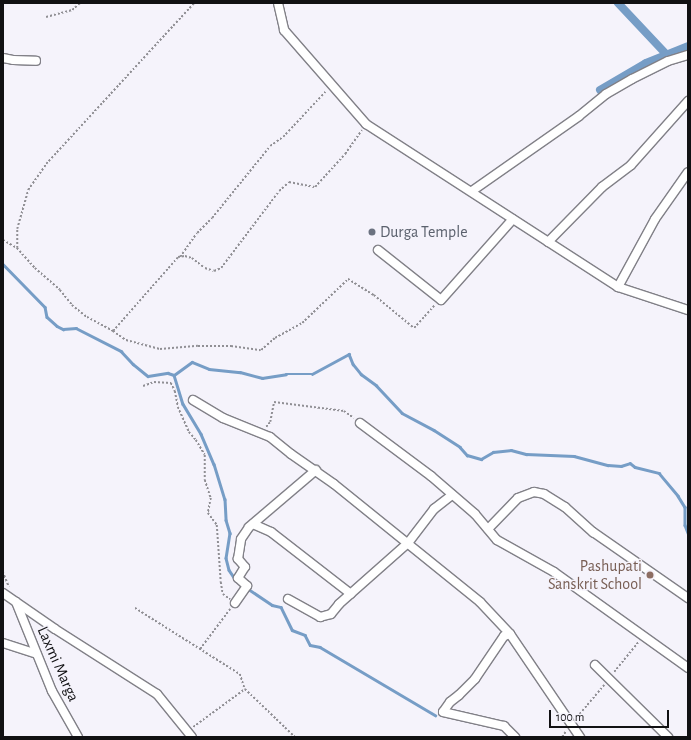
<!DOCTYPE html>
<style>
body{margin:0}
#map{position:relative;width:691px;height:740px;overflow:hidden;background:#f5f3fb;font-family:"Alegreya Sans",sans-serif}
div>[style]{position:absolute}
.stream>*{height:2.5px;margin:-1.25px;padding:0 1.25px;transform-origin:1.25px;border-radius:1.25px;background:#769dc6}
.canal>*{height:8px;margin:-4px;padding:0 4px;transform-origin:4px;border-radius:4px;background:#769dc6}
.path>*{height:1.5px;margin-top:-0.75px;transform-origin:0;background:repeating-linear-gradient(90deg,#908f94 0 2px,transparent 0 4px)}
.roads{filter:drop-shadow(1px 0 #818087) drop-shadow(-1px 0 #818087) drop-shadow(0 1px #818087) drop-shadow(0 -1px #818087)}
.minor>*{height:8px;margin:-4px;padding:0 4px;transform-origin:4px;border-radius:4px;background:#fff}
.dots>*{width:11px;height:11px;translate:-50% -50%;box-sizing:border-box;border:2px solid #f5f3fb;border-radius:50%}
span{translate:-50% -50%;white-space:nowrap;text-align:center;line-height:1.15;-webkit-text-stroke:3px #f5f3fb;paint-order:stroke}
.worship-label{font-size:16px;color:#5b616d}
.left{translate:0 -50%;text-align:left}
.education-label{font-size:16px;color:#785e54}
.right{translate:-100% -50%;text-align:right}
.street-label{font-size:16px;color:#111113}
.frame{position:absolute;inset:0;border:4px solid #111113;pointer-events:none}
.scale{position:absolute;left:549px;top:710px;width:120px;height:18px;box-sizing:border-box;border:2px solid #111113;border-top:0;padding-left:5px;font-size:12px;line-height:14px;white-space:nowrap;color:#111113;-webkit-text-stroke:3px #f5f3fb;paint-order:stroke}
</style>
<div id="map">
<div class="stream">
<i style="left:3px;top:264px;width:60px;rotate:45.7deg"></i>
<i style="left:45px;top:307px;width:10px;rotate:79deg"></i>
<i style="left:47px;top:317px;width:13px;rotate:42deg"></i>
<i style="left:57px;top:326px;width:7px;rotate:27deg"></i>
<i style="left:63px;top:329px;width:13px;rotate:-4deg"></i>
<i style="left:76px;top:328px;width:51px;rotate:27.1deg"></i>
<i style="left:121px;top:351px;width:18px;rotate:47deg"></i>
<i style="left:133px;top:364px;width:19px;rotate:39deg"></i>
<i style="left:148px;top:376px;width:20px;rotate:-9deg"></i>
<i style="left:168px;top:373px;width:6px;rotate:18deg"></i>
<i style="left:174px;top:375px;width:22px;rotate:-36deg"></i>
<i style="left:192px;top:362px;width:18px;rotate:22deg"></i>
<i style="left:209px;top:369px;width:31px;rotate:6deg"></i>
<i style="left:240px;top:372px;width:23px;rotate:15deg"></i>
<i style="left:262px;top:378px;width:24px;rotate:-9deg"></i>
<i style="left:286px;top:374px;width:26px"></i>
<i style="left:312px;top:374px;width:42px;rotate:-28.4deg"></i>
<i style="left:349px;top:354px;width:11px;rotate:68deg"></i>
<i style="left:353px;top:364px;width:13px;rotate:51deg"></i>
<i style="left:361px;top:374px;width:19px;rotate:36deg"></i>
<i style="left:376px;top:385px;width:38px;rotate:47deg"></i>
<i style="left:402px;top:413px;width:36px;rotate:28deg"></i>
<i style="left:434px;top:430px;width:31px;rotate:33deg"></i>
<i style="left:460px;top:447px;width:11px;rotate:49deg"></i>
<i style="left:467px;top:455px;width:15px;rotate:16deg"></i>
<i style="left:481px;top:459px;width:14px;rotate:-30deg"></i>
<i style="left:493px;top:452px;width:18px;rotate:-6deg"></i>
<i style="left:511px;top:450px;width:16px;rotate:15deg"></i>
<i style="left:526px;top:454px;width:48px;rotate:2.4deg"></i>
<i style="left:574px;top:456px;width:35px;rotate:15deg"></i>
<i style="left:608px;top:465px;width:13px;rotate:4deg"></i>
<i style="left:621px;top:466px;width:9px;rotate:-18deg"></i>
<i style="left:630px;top:463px;width:6px;rotate:39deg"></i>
<i style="left:635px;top:467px;width:25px;rotate:14deg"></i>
<i style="left:659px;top:473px;width:30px;rotate:50deg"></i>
<i style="left:678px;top:496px;width:13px;rotate:58deg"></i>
<i style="left:685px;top:507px;width:18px;rotate:90deg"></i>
<i style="left:685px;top:525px;width:9px;rotate:69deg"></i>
<i style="left:174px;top:375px;width:30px;rotate:73deg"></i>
<i style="left:183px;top:404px;width:35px;rotate:59deg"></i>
<i style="left:201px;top:434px;width:33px;rotate:67deg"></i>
<i style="left:214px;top:464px;width:37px;rotate:73deg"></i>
<i style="left:225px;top:499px;width:21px;rotate:87deg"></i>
<i style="left:226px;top:520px;width:14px;rotate:73deg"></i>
<i style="left:230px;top:533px;width:25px;rotate:99deg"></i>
<i style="left:226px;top:558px;width:12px;rotate:76deg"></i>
<i style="left:229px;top:570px;width:11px;rotate:56deg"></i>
<i style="left:247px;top:588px;width:30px;rotate:34deg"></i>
<i style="left:272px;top:605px;width:9px;rotate:13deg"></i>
<i style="left:281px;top:607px;width:25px;rotate:64deg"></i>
<i style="left:292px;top:630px;width:14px;rotate:21deg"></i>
<i style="left:305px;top:635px;width:11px;rotate:63deg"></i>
<i style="left:310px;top:645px;width:10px;rotate:11deg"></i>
<i style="left:320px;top:647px;width:134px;rotate:30.6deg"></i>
</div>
<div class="canal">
<i style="left:618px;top:3px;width:70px;rotate:46.7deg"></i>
<i style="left:600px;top:90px;width:53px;rotate:-30.4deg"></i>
<i style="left:646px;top:63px;width:45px;rotate:-22deg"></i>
</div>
<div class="path">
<i style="left:46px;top:17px;width:27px;rotate:-15deg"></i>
<i style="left:72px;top:10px;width:11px;rotate:-41deg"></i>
<i style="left:3px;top:240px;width:16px;rotate:30deg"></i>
<i style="left:17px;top:248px;width:27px;rotate:48deg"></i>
<i style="left:35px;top:268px;width:33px;rotate:41deg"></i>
<i style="left:60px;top:290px;width:19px;rotate:51deg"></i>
<i style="left:72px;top:305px;width:19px;rotate:39deg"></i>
<i style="left:87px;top:317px;width:30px;rotate:28deg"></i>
<i style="left:113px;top:331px;width:16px;rotate:35deg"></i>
<i style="left:126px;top:340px;width:35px;rotate:15deg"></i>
<i style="left:160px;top:349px;width:38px;rotate:-5deg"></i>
<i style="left:198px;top:346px;width:33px"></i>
<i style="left:231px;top:346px;width:30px;rotate:8deg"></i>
<i style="left:261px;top:350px;width:18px;rotate:-41deg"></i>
<i style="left:275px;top:338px;width:31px;rotate:-29deg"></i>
<i style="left:302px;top:323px;width:64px;rotate:-43.7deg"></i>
<i style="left:348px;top:279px;width:31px;rotate:32deg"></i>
<i style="left:374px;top:295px;width:52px;rotate:39.5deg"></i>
<i style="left:414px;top:328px;width:31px;rotate:-48deg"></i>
<i style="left:17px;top:248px;width:19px;rotate:-90deg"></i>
<i style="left:17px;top:229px;width:41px;rotate:-74.2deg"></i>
<i style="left:28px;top:190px;width:32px;rotate:-55deg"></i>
<i style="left:46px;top:164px;width:219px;rotate:-47.4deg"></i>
<i style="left:180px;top:257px;width:29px;rotate:-55deg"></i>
<i style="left:197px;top:233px;width:21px;rotate:-45deg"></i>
<i style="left:212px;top:218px;width:92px;rotate:-51.1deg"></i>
<i style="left:270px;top:146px;width:16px;rotate:-35deg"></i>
<i style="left:283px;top:137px;width:63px;rotate:-46.9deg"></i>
<i style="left:113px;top:331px;width:98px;rotate:-48.7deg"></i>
<i style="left:178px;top:257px;width:7px;rotate:-8deg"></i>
<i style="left:185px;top:256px;width:7px;rotate:16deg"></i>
<i style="left:192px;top:258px;width:16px;rotate:38deg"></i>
<i style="left:205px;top:268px;width:9px;rotate:18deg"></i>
<i style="left:214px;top:271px;width:8px;rotate:-23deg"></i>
<i style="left:221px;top:268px;width:96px;rotate:-53deg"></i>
<i style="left:279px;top:191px;width:13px;rotate:-42deg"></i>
<i style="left:289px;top:182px;width:26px;rotate:11deg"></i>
<i style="left:315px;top:187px;width:45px;rotate:-47.7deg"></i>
<i style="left:345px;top:154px;width:29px;rotate:-55deg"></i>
<i style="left:143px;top:386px;width:12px;rotate:-20deg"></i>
<i style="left:154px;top:382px;width:17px;rotate:3deg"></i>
<i style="left:171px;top:383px;width:9px;rotate:63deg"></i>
<i style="left:175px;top:391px;width:16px;rotate:79deg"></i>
<i style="left:178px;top:407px;width:27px;rotate:66deg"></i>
<i style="left:189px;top:432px;width:11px;rotate:49deg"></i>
<i style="left:196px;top:440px;width:17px;rotate:59deg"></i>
<i style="left:205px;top:455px;width:25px;rotate:90deg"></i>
<i style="left:205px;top:480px;width:19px;rotate:72deg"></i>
<i style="left:211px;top:498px;width:15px;rotate:101deg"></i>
<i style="left:208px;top:513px;width:15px;rotate:53deg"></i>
<i style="left:217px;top:525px;width:57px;rotate:86deg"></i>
<i style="left:221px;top:582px;width:12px;rotate:81deg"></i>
<i style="left:223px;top:594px;width:9px;rotate:36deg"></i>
<i style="left:266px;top:427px;width:6px;rotate:-51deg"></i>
<i style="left:270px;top:422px;width:20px;rotate:-79deg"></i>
<i style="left:274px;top:402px;width:71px;rotate:7.3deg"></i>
<i style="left:344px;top:411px;width:12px;rotate:35deg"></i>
<i style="left:3px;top:572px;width:16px;rotate:68deg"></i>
<i style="left:135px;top:608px;width:124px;rotate:32.2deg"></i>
<i style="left:240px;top:674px;width:16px;rotate:72deg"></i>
<i style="left:200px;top:649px;width:50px;rotate:-53.1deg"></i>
<i style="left:614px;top:672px;width:40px;rotate:-51deg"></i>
<i style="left:577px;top:717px;width:42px;rotate:-49.8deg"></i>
<i style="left:193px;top:727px;width:64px;rotate:-36.2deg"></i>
<i style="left:245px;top:689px;width:69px;rotate:43.8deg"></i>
<i style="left:562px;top:737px;width:7px;rotate:-56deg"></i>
</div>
<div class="roads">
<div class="minor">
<i style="left:278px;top:3px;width:28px;rotate:77deg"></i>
<i style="left:284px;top:30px;width:125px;rotate:48.9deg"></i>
<i style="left:366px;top:124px;width:300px;rotate:32.9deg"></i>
<i style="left:618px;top:287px;width:74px;rotate:18.2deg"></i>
<i style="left:3px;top:58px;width:10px;rotate:11deg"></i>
<i style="left:13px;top:60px;width:23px;rotate:2deg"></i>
<i style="left:472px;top:191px;width:131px;rotate:-35deg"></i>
<i style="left:579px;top:116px;width:35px;rotate:-39deg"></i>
<i style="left:606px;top:94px;width:30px;rotate:-30deg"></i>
<i style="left:632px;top:79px;width:40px;rotate:-26.6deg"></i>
<i style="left:668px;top:61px;width:21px;rotate:-17deg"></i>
<i style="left:548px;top:242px;width:77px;rotate:-45.5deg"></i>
<i style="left:602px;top:187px;width:36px;rotate:-37deg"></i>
<i style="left:631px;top:165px;width:86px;rotate:-48.3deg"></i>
<i style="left:378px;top:250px;width:80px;rotate:38.4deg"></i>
<i style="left:441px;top:300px;width:108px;rotate:-48.4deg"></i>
<i style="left:618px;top:287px;width:77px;rotate:-61.4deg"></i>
<i style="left:655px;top:219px;width:57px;rotate:-54.9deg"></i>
<i style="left:193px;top:400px;width:35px;rotate:31deg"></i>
<i style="left:223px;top:418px;width:51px;rotate:22deg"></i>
<i style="left:270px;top:437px;width:27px;rotate:39deg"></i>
<i style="left:291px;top:454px;width:52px;rotate:34.9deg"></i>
<i style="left:334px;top:484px;width:188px;rotate:38.9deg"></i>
<i style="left:480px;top:602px;width:44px;rotate:46.8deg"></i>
<i style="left:510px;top:634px;width:125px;rotate:55.8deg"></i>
<i style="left:360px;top:423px;width:89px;rotate:36.7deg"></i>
<i style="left:431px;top:476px;width:58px;rotate:40.8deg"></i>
<i style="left:475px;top:514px;width:34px;rotate:50deg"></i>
<i style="left:497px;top:540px;width:65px;rotate:29.3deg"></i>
<i style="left:554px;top:572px;width:165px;rotate:35.6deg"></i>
<i style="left:253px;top:524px;width:20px;rotate:24deg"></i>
<i style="left:271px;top:532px;width:101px;rotate:37.8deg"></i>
<i style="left:488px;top:529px;width:43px;rotate:-45.9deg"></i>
<i style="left:518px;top:498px;width:17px;rotate:-21deg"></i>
<i style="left:534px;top:492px;width:10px;rotate:11deg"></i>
<i style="left:544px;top:494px;width:25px;rotate:32deg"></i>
<i style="left:565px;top:507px;width:38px;rotate:42deg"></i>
<i style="left:593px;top:532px;width:116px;rotate:34.8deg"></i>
<i style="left:3px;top:593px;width:63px;rotate:34.7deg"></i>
<i style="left:55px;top:629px;width:121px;rotate:32.5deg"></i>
<i style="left:157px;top:694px;width:55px;rotate:50.9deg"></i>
<i style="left:288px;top:599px;width:37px;rotate:29deg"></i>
<i style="left:320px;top:617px;width:11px;rotate:-15deg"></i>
<i style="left:331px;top:614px;width:13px;rotate:-51deg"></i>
<i style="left:339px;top:604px;width:92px;rotate:-41.5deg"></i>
<i style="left:408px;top:543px;width:43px;rotate:-52.6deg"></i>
<i style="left:434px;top:509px;width:23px;rotate:-38deg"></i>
<i style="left:16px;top:602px;width:96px;rotate:68deg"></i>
<i style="left:52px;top:691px;width:53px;rotate:60.5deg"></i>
<i style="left:235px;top:603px;width:21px;rotate:-55deg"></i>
<i style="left:247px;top:586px;width:12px;rotate:-138deg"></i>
<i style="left:238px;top:578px;width:13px;rotate:-58deg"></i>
<i style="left:245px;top:567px;width:11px;rotate:-131deg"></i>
<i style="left:238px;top:559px;width:20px;rotate:-81deg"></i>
<i style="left:241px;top:539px;width:14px;rotate:-56deg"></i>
<i style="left:249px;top:527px;width:88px;rotate:-40.4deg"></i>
<i style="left:510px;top:634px;width:6px;rotate:162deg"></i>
<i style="left:504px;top:636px;width:52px;rotate:124deg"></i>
<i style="left:475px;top:679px;width:23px;rotate:135deg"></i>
<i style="left:459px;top:695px;width:11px;rotate:142deg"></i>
<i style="left:450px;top:702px;width:12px;rotate:125deg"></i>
<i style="left:443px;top:712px;width:63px;rotate:12.9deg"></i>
<i style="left:504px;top:726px;width:16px;rotate:45deg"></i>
<i style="left:3px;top:643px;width:35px;rotate:18deg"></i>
<i style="left:595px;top:665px;width:103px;rotate:44.6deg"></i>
</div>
</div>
<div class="dots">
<i style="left:372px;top:232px;background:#6b7280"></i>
<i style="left:650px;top:575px;background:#8d6e63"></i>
</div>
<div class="worship-label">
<span class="left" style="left:380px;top:232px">Durga Temple</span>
</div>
<div class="education-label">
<span class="right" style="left:642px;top:575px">Pashupati<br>Sanskrit School</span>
</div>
<div class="street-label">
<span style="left:58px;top:664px;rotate:66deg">Laxmi Marga</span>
</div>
<div class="frame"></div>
<div class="scale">100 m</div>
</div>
